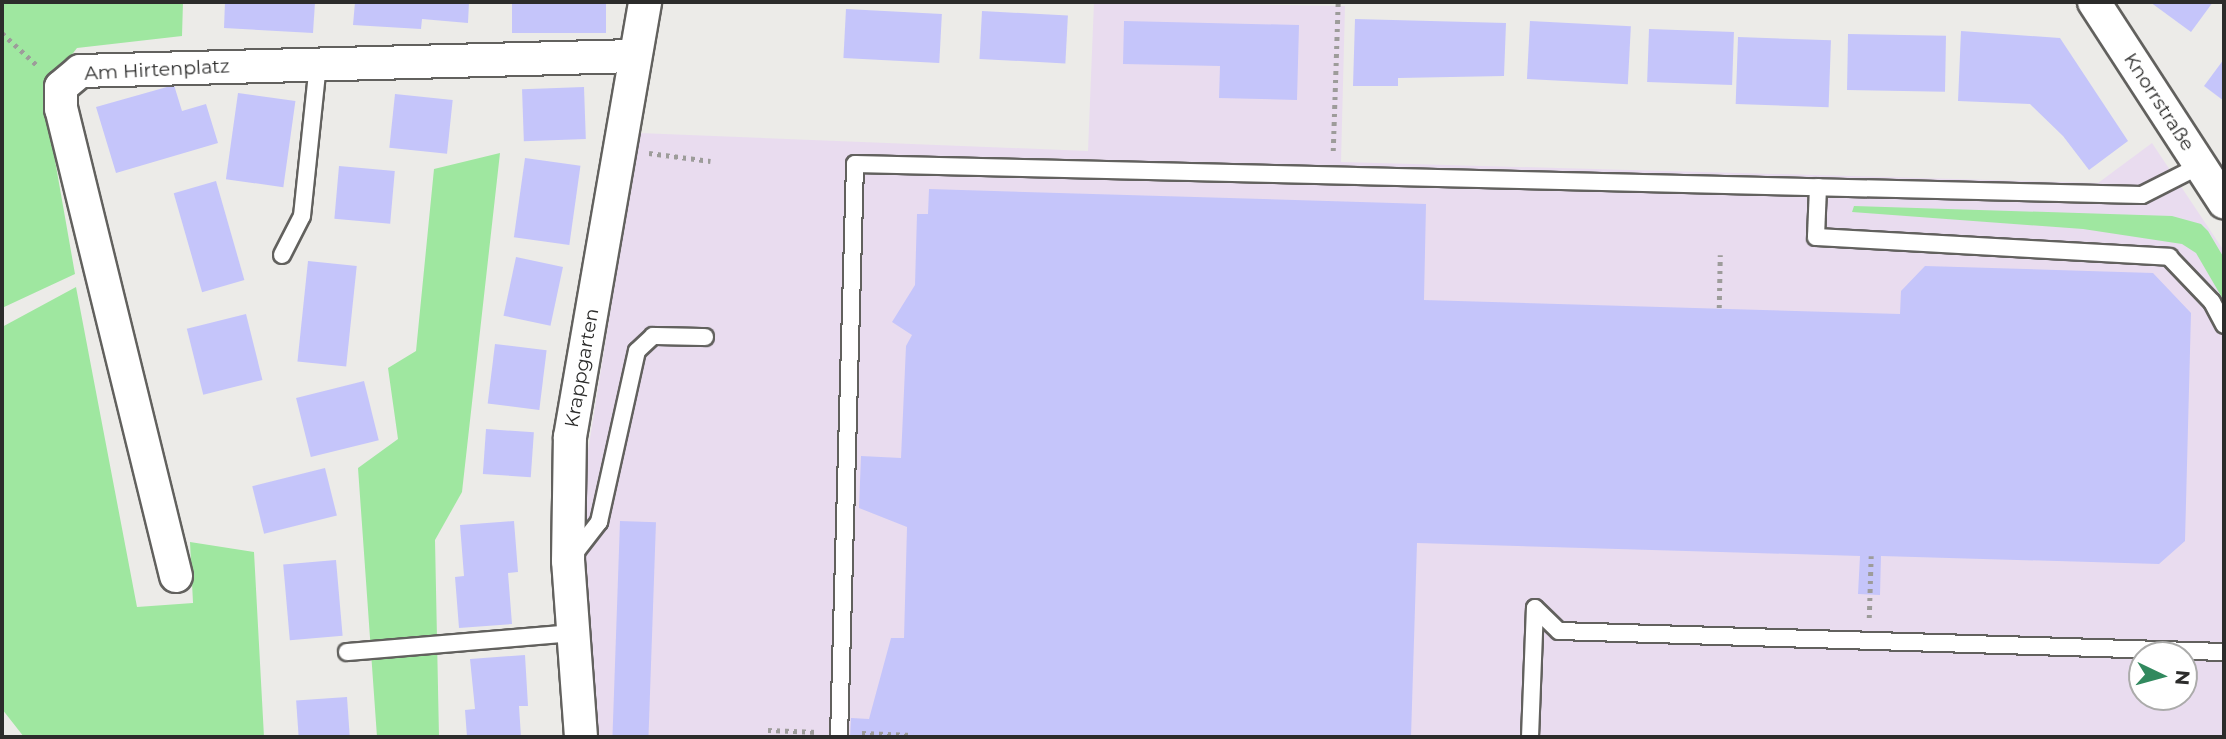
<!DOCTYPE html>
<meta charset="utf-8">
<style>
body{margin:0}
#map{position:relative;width:2226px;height:739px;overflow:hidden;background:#ecebe8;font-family:Montserrat,sans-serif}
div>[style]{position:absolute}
.commercial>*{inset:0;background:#e9dcef}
.green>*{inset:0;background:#9fe7a0}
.building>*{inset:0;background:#c5c5fa;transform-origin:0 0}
.path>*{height:4.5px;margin-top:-2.25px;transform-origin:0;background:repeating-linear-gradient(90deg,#9d9c9a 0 3.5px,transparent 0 8.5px)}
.roads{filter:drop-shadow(2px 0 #62615e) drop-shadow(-2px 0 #62615e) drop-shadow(0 2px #62615e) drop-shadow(0 -2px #62615e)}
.lane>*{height:16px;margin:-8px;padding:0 8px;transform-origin:8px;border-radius:8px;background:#fff}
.street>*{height:32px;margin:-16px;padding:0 16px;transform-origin:16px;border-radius:16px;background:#fff}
span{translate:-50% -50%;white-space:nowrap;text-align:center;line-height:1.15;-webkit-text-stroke:5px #fff;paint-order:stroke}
.street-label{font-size:19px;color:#2c2c2b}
.frame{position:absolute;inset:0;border:4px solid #2c2c2b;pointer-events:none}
.north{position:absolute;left:2128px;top:641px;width:70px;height:70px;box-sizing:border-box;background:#fff;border:2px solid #ababaa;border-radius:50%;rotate:95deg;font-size:19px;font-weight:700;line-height:28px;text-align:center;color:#2c2c2b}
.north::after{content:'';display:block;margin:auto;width:24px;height:32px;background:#31895e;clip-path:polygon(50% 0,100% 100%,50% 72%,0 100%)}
</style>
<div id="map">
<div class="commercial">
<i style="clip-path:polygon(evenodd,1094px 2px,1345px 6px,1341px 162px,2098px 183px,2152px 143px,2224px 251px,2224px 737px,596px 737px,579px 507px,639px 133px,1088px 151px,1094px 2px,2142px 655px,2184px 655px,2184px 697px,2142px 697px,2142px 655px)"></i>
</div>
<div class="green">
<i style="clip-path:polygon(2px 2px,183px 2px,182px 36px,77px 48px,43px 92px,75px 274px,2px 308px)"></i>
<i style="clip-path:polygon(500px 153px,462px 492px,435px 540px,439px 737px,377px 737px,358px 468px,398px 439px,388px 368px,416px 351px,434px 169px)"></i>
<i style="clip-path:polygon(1854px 206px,2172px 216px,2201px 224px,2208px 231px,2224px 258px,2224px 301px,2196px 253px,2182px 244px,2083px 229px,1852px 212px)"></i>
<i style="clip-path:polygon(76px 287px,137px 607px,193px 603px,190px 542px,254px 552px,264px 737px,24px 737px,2px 709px,2px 327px)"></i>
</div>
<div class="building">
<i style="clip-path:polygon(225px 2px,315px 2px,313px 33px,224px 28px)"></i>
<i style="clip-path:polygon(355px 2px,469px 2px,468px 23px,422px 19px,421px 29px,353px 25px)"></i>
<i style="left:512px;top:2px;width:94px;height:31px"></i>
<i style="clip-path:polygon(2150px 2px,2213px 2px,2191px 32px)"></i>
<i style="left:846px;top:9px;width:96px;height:49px;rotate:3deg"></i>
<i style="left:982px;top:11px;width:86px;height:48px;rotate:3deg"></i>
<i style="clip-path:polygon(1355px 19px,1506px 23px,1504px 76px,1398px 78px,1398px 86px,1353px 86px)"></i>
<i style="clip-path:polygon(1124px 21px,1299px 25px,1297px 100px,1219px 98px,1220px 66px,1123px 64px)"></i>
<i style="left:1530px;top:21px;width:101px;height:58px;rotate:3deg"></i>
<i style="left:1649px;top:29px;width:85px;height:53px;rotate:2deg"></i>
<i style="clip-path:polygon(1961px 31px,2060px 38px,2128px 141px,2089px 170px,2063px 136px,2030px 104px,1958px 101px)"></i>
<i style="left:1848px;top:34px;width:98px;height:56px;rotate:1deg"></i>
<i style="left:1738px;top:37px;width:93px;height:67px;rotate:2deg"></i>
<i style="clip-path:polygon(2224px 59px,2224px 101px,2204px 86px)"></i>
<i style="clip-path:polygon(174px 85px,182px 111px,206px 104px,218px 143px,116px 173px,96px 107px)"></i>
<i style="left:584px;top:87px;width:52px;height:62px;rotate:88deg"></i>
<i style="left:238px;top:93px;width:58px;height:87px;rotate:8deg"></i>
<i style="left:395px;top:94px;width:58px;height:54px;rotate:6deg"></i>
<i style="left:525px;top:158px;width:56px;height:80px;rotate:8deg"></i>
<i style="left:339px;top:166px;width:56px;height:53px;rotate:5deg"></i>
<i style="left:216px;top:181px;width:103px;height:44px;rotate:74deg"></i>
<i style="clip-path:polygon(929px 189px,1426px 204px,1424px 300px,1900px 314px,1901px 291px,1925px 266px,2153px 273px,2191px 313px,2185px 541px,2159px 564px,1881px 556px,1880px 595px,1858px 594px,1860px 556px,1417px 543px,1411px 737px,850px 737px,851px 718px,869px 719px,891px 638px,904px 638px,907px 527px,859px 508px,861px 456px,901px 458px,906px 346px,912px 335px,892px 322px,915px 285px,917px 214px,928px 214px)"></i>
<i style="left:516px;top:257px;width:48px;height:60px;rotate:12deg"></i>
<i style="left:308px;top:261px;width:49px;height:101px;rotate:6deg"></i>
<i style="left:246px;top:314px;width:68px;height:61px;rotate:76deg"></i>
<i style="left:495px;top:344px;width:52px;height:60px;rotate:7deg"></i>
<i style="left:364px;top:381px;width:61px;height:70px;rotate:76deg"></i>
<i style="left:486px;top:429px;width:48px;height:45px;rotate:4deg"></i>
<i style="left:325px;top:468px;width:49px;height:75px;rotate:76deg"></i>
<i style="clip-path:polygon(514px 521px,518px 572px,508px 573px,512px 624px,459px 628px,455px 577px,464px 576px,460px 525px)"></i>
<i style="left:620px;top:521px;width:36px;height:216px;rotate:2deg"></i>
<i style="left:336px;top:560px;width:76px;height:53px;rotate:85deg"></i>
<i style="clip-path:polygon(525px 655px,528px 706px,519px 706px,521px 737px,467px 737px,465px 710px,475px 709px,470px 659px)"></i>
<i style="left:347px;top:697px;width:40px;height:51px;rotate:86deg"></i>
</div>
<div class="path">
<i style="left:2px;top:33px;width:50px;rotate:42.6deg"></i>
<i style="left:1333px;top:151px;width:149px;rotate:-88.1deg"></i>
<i style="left:649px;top:153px;width:62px;rotate:7.5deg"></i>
<i style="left:1719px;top:308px;width:53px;rotate:-88.9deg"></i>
<i style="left:1869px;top:618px;width:62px;rotate:-88.2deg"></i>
<i style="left:768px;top:730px;width:50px;rotate:2.3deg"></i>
<i style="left:862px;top:733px;width:51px;rotate:2.2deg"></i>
</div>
<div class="roads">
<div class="lane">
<i style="left:1818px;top:187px;width:50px;rotate:92.3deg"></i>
<i style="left:1816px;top:237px;width:354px;rotate:3.2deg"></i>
<i style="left:2169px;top:257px;width:62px;rotate:46.3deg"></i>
<i style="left:2212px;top:302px;width:26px;rotate:62deg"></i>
<i style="left:282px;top:255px;width:44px;rotate:-62.9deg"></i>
<i style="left:302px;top:216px;width:153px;rotate:-84deg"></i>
<i style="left:571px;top:558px;width:46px;rotate:-52.1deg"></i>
<i style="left:599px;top:522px;width:175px;rotate:-77.5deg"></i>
<i style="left:637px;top:351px;width:22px;rotate:-43deg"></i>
<i style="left:653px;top:336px;width:52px;rotate:1.1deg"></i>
<i style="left:347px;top:652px;width:228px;rotate:-4.8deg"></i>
<i style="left:839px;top:737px;width:573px;rotate:-88.4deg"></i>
<i style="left:855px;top:164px;width:1287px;rotate:1.38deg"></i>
<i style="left:2142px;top:195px;width:66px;rotate:-27deg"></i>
<i style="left:1530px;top:737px;width:129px;rotate:-87.8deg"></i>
<i style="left:1535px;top:608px;width:33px;rotate:44deg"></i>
<i style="left:1559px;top:631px;width:665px;rotate:1.81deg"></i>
</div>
<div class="street">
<i style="left:2094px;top:2px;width:239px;rotate:57deg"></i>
<i style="left:176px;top:576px;width:481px;rotate:-103.8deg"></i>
<i style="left:61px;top:109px;width:22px;rotate:-90deg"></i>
<i style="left:61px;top:87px;width:25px;rotate:-40deg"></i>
<i style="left:80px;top:71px;width:555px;rotate:-1.55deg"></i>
<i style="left:581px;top:737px;width:176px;rotate:-94.2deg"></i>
<i style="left:568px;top:561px;width:124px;rotate:-89.1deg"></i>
<i style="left:570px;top:437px;width:441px;rotate:-80.2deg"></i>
</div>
</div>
<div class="street-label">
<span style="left:157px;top:70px;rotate:-3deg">Am Hirtenplatz</span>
<span style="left:2159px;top:102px;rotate:57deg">Knorrstraße</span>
<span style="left:582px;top:368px;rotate:-80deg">Krappgarten</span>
</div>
<div class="frame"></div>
<div class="north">N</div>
</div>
